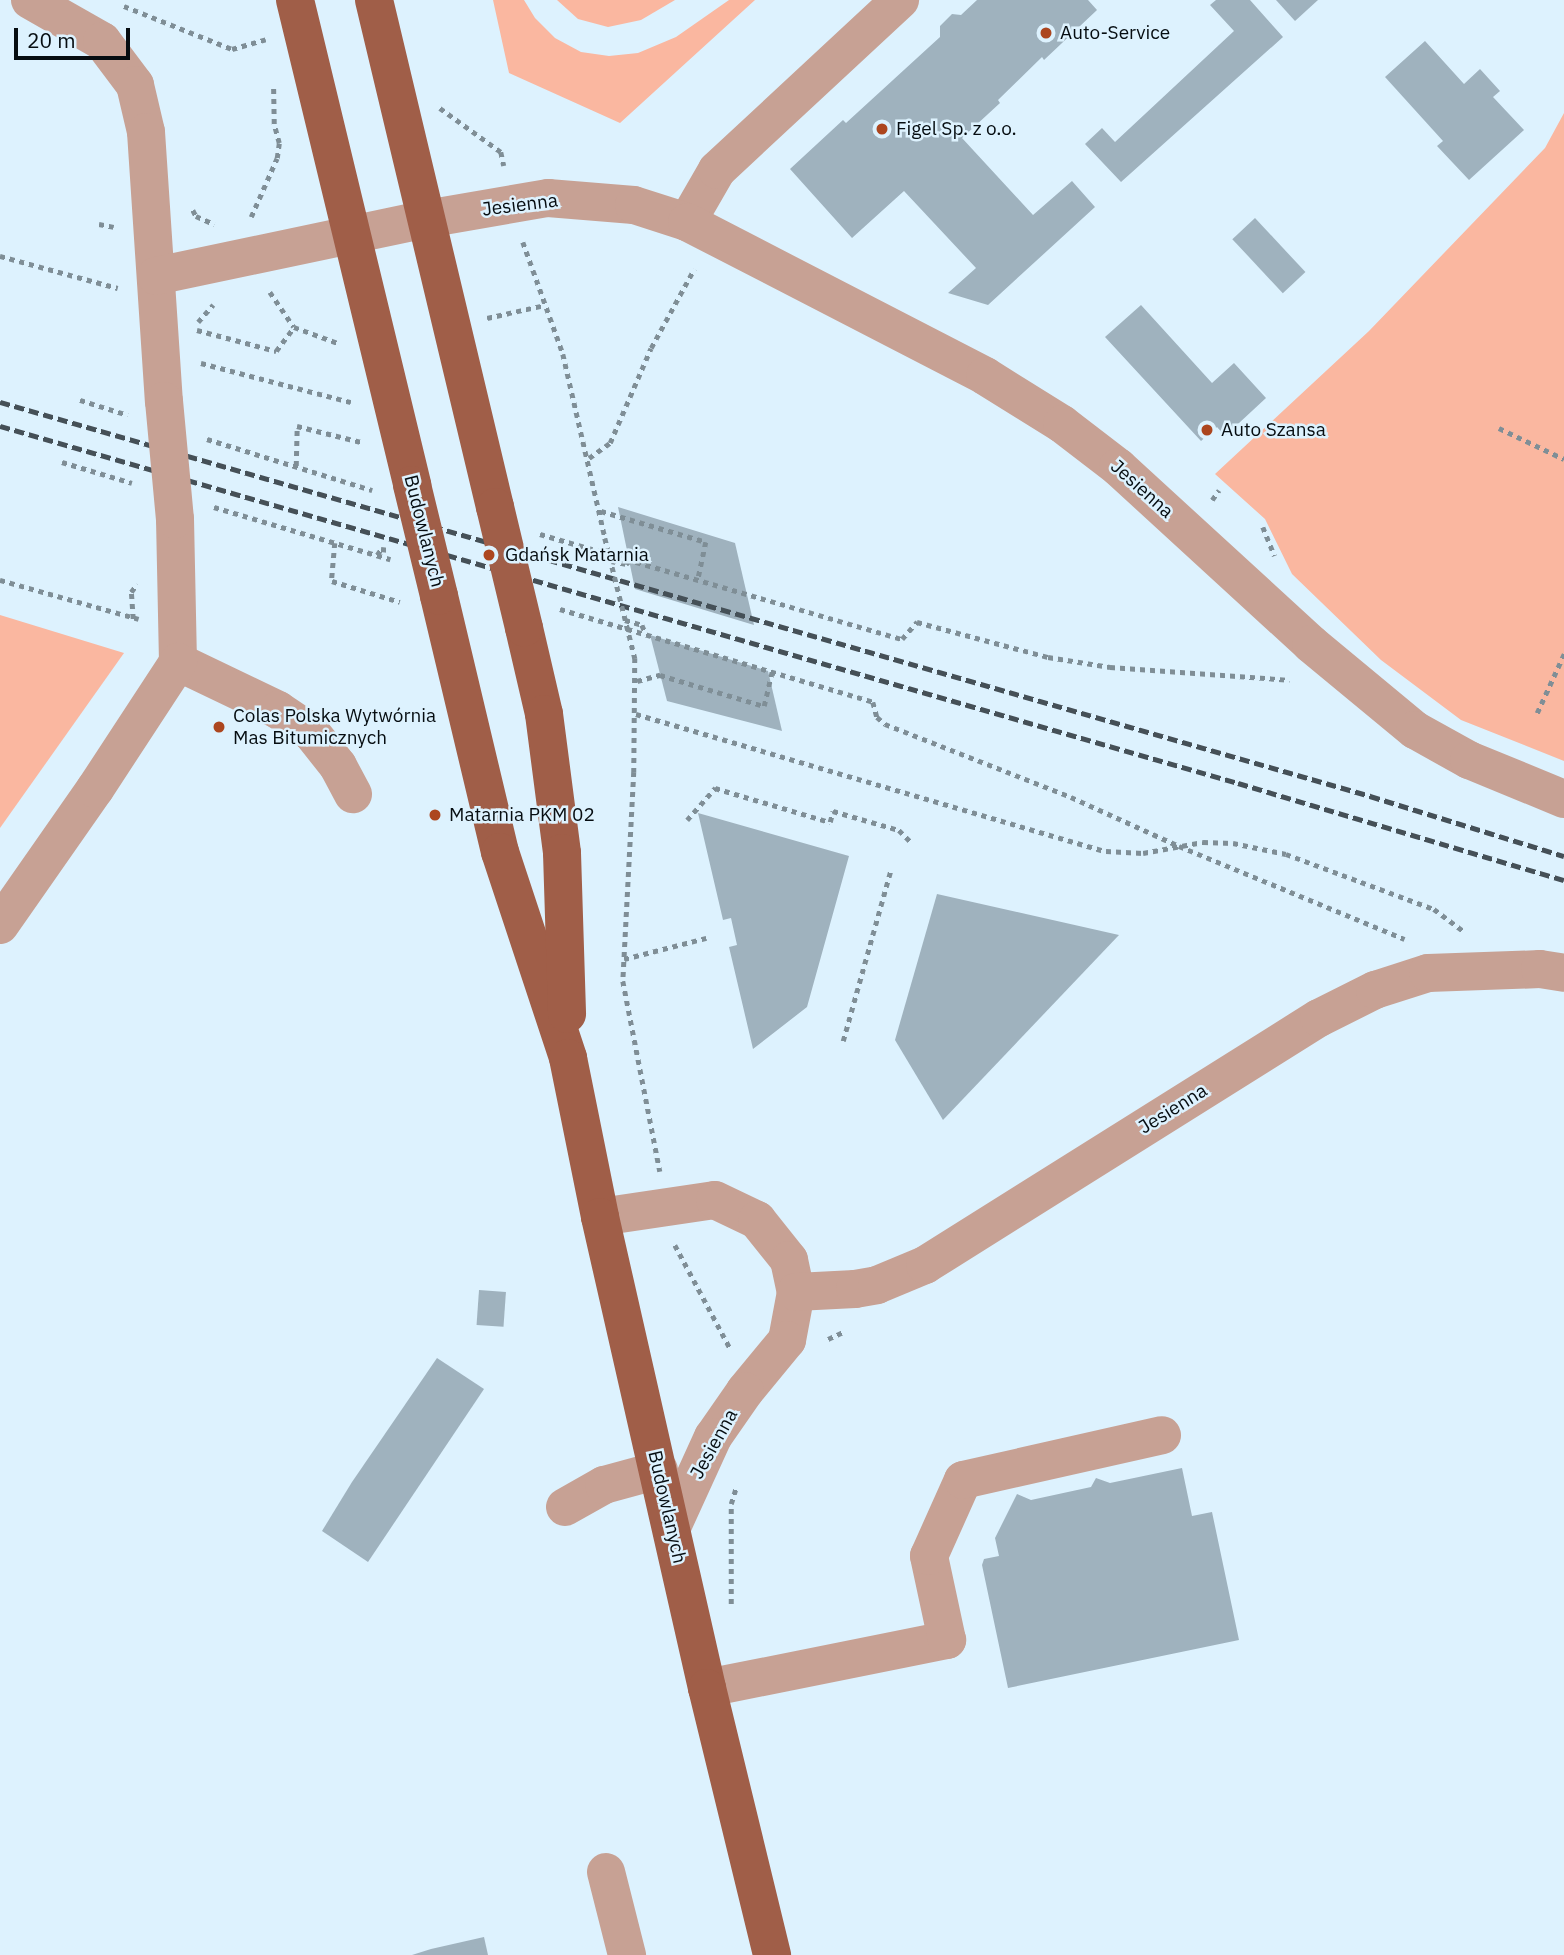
<!DOCTYPE html>
<meta charset="utf-8">
<style>
body{margin:0}
#map{position:relative;width:1564px;height:1955px;overflow:hidden;background:#ddf2fe;font-family:"IBM Plex Sans",sans-serif}
div>[style]{position:absolute}
.green>*{inset:0;background:#fab7a0}
.building>*{inset:0;background:#9fb2be;transform-origin:0 0}
.path>*{height:4.5px;margin-top:-2.25px;transform-origin:0;background:repeating-linear-gradient(90deg,#7f8e96 0 5px,transparent 0 10px)}
.minor>*{height:38px;margin:-19px;padding:0 19px;transform-origin:19px;border-radius:19px;background:#c7a194}
.major>*{height:38px;margin:-19px;padding:0 19px;transform-origin:19px;border-radius:19px;background:#a05e48}
.rail>*{height:5px;margin-top:-2.5px;transform-origin:0;background:repeating-linear-gradient(90deg,#455057 0 10px,transparent 0 15px)}
.path-bridge>*{height:4.5px;margin-top:-2.25px;transform-origin:0;background:repeating-linear-gradient(90deg,#7f8e96 0 5px,transparent 0 10px)}
.minor-bridge>*{height:38px;margin:-19px;padding:0 19px;transform-origin:19px;border-radius:19px;background:#c7a194}
.major-bridge>*{height:38px;margin:-19px;padding:0 19px;transform-origin:19px;border-radius:19px;background:#a05e48}
.dots>*{width:19px;height:19px;translate:-50% -50%;box-sizing:border-box;border:4px solid #ddf2fe;border-radius:50%}
span{translate:-50% -50%;white-space:nowrap;text-align:center;line-height:1.15;-webkit-text-stroke:5px #ddf2fe;paint-order:stroke}
.poi-label{font-size:19px;color:#060d11}
.left{translate:0 -50%;text-align:left}
.street-label{font-size:19px;color:#060d11}
.scale{position:absolute;left:14px;top:28px;width:116px;height:32px;box-sizing:border-box;border:4px solid #060d11;border-top:0;padding-left:9px;font-size:21px;line-height:24px;white-space:nowrap;color:#060d11;-webkit-text-stroke:5px #ddf2fe;paint-order:stroke}
</style>
<div id="map">
<div class="green">
<i style="clip-path:polygon(493px 0,524px 0,535px 18px,555px 38px,581px 52px,609px 56px,638px 53px,676px 37px,729px 0,755px 0,620px 123px,509px 73px)"></i>
<i style="clip-path:polygon(557px 0,675px 0,641px 20px,608px 27px,578px 19px)"></i>
<i style="clip-path:polygon(1564px 113px,1564px 761px,1461px 720px,1381px 660px,1292px 574px,1265px 519px,1215px 474px,1369px 331px,1545px 148px)"></i>
<i style="clip-path:polygon(0 615px,124px 653px,0 828px)"></i>
</div>
<div class="building">
<i style="clip-path:polygon(977px 0,1088px 0,1097px 10px,1044px 60px,1042px 57px,998px 100px,1000px 103px,962px 138px,1033px 215px,1072px 181px,1095px 207px,988px 305px,948px 293px,976px 268px,904px 191px,852px 238px,790px 169px,843px 120px,846px 123px,940px 37px,940px 26px,952px 14px,961px 15px)"></i>
<i style="clip-path:polygon(1216px 0,1250px 0,1283px 37px,1121px 182px,1085px 144px,1102px 128px,1115px 142px,1234px 31px,1210px 5px)"></i>
<i style="clip-path:polygon(1276px 0,1318px 0,1295px 21px)"></i>
<i style="clip-path:polygon(1425px 41px,1464px 84px,1480px 69px,1500px 91px,1493px 97px,1524px 130px,1469px 180px,1437px 146px,1443px 141px,1385px 77px)"></i>
<i style="left:1255px;top:218px;width:74px;height:31px;rotate:47deg"></i>
<i style="clip-path:polygon(1141px 305px,1212px 383px,1234px 363px,1266px 398px,1225px 436px,1217px 427px,1201px 441px,1105px 337px)"></i>
<i style="clip-path:polygon(618px 507px,735px 543px,754px 625px,635px 589px)"></i>
<i style="clip-path:polygon(650px 635px,768px 671px,782px 731px,667px 701px)"></i>
<i style="clip-path:polygon(698px 813px,849px 856px,807px 1007px,753px 1049px,729px 947px,737px 945px,731px 918px,723px 920px)"></i>
<i style="clip-path:polygon(937px 894px,1119px 935px,943px 1120px,895px 1040px)"></i>
<i style="left:479px;top:1290px;width:27px;height:35px;rotate:4deg"></i>
<i style="clip-path:polygon(437px 1358px,484px 1389px,368px 1562px,322px 1531px,352px 1482px)"></i>
<i style="clip-path:polygon(1182px 1468px,1192px 1516px,1212px 1512px,1239px 1640px,1008px 1688px,982px 1565px,984px 1559px,999px 1556px,995px 1538px,1017px 1494px,1031px 1500px,1091px 1487px,1096px 1478px,1110px 1483px)"></i>
<i style="clip-path:polygon(484px 1937px,488px 1955px,412px 1955px,431px 1949px)"></i>
</div>
<div class="path">
<i style="left:124px;top:6px;width:116px;rotate:21.7deg"></i>
<i style="left:232px;top:49px;width:35px;rotate:-16deg"></i>
<i style="left:440px;top:108px;width:75px;rotate:35.8deg"></i>
<i style="left:501px;top:152px;width:14px;rotate:78deg"></i>
<i style="left:193px;top:210px;width:7px;rotate:63deg"></i>
<i style="left:196px;top:216px;width:20px;rotate:24deg"></i>
<i style="left:251px;top:217px;width:64px;rotate:-66.2deg"></i>
<i style="left:277px;top:158px;width:15px;rotate:-82deg"></i>
<i style="left:279px;top:143px;width:20px;rotate:-105deg"></i>
<i style="left:274px;top:124px;width:39px;rotate:-91deg"></i>
<i style="left:99px;top:224px;width:15px;rotate:11deg"></i>
<i style="left:523px;top:242px;width:119px;rotate:70.3deg"></i>
<i style="left:563px;top:354px;width:189px;rotate:77.1deg"></i>
<i style="left:0;top:256px;width:122px;rotate:15.2deg"></i>
<i style="left:270px;top:292px;width:42px;rotate:55.6deg"></i>
<i style="left:294px;top:327px;width:47px;rotate:20deg"></i>
<i style="left:487px;top:318px;width:59px;rotate:-12.6deg"></i>
<i style="left:198px;top:322px;width:23px;rotate:-49deg"></i>
<i style="left:197px;top:330px;width:82px;rotate:14.9deg"></i>
<i style="left:276px;top:351px;width:30px;rotate:-53deg"></i>
<i style="left:201px;top:363px;width:155px;rotate:14.6deg"></i>
<i style="left:80px;top:400px;width:50px;rotate:17.4deg"></i>
<i style="left:1499px;top:428px;width:72px;rotate:25.5deg"></i>
<i style="left:207px;top:439px;width:173px;rotate:17.2deg"></i>
<i style="left:589px;top:458px;width:26px;rotate:-36deg"></i>
<i style="left:610px;top:443px;width:103px;rotate:-66.7deg"></i>
<i style="left:651px;top:348px;width:90px;rotate:-61.4deg"></i>
<i style="left:62px;top:462px;width:73px;rotate:16.7deg"></i>
<i style="left:296px;top:466px;width:40px;rotate:-88.6deg"></i>
<i style="left:297px;top:426px;width:66px;rotate:14deg"></i>
<i style="left:1212px;top:500px;width:12px;rotate:-55deg"></i>
<i style="left:214px;top:507px;width:184px;rotate:16.5deg"></i>
<i style="left:601px;top:511px;width:109px;rotate:16.4deg"></i>
<i style="left:706px;top:542px;width:38px;rotate:102deg"></i>
<i style="left:1263px;top:527px;width:31px;rotate:68deg"></i>
<i style="left:540px;top:534px;width:377px;rotate:16.2deg"></i>
<i style="left:902px;top:639px;width:23px;rotate:-49deg"></i>
<i style="left:917px;top:622px;width:136px;rotate:15deg"></i>
<i style="left:1048px;top:657px;width:63px;rotate:9.2deg"></i>
<i style="left:1110px;top:667px;width:180px;rotate:4.1deg"></i>
<i style="left:335px;top:543px;width:38px;rotate:95deg"></i>
<i style="left:332px;top:581px;width:71px;rotate:17.2deg"></i>
<i style="left:377px;top:555px;width:7px;rotate:-56deg"></i>
<i style="left:381px;top:549px;width:8px;rotate:7deg"></i>
<i style="left:611px;top:561px;width:15px;rotate:11deg"></i>
<i style="left:626px;top:564px;width:7px;rotate:-45deg"></i>
<i style="left:0;top:580px;width:144px;rotate:15.7deg"></i>
<i style="left:560px;top:609px;width:327px;rotate:16.5deg"></i>
<i style="left:873px;top:702px;width:16px;rotate:75deg"></i>
<i style="left:877px;top:717px;width:11px;rotate:41deg"></i>
<i style="left:885px;top:724px;width:200px;rotate:21.4deg"></i>
<i style="left:1071px;top:797px;width:119px;rotate:24.4deg"></i>
<i style="left:1179px;top:846px;width:244px;rotate:22.4deg"></i>
<i style="left:133px;top:619px;width:27px;rotate:-94deg"></i>
<i style="left:131px;top:592px;width:10px;rotate:-53deg"></i>
<i style="left:625px;top:620px;width:18px;rotate:16deg"></i>
<i style="left:642px;top:625px;width:10px;rotate:66deg"></i>
<i style="left:635px;top:658px;width:114px;rotate:90.5deg"></i>
<i style="left:634px;top:772px;width:209px;rotate:93deg"></i>
<i style="left:623px;top:981px;width:194px;rotate:79deg"></i>
<i style="left:637px;top:681px;width:24px;rotate:-15deg"></i>
<i style="left:660px;top:675px;width:109px;rotate:16.6deg"></i>
<i style="left:764px;top:706px;width:35px;rotate:-77deg"></i>
<i style="left:1537px;top:713px;width:65px;rotate:-65.4deg"></i>
<i style="left:636px;top:714px;width:490px;rotate:16.3deg"></i>
<i style="left:1106px;top:851px;width:37px;rotate:3deg"></i>
<i style="left:1143px;top:853px;width:61px;rotate:-10.4deg"></i>
<i style="left:1203px;top:842px;width:30px;rotate:2deg"></i>
<i style="left:1233px;top:843px;width:54px;rotate:11.7deg"></i>
<i style="left:1286px;top:854px;width:158px;rotate:20.4deg"></i>
<i style="left:1434px;top:909px;width:36px;rotate:37deg"></i>
<i style="left:687px;top:820px;width:43px;rotate:-48.8deg"></i>
<i style="left:715px;top:788px;width:120px;rotate:16.5deg"></i>
<i style="left:830px;top:822px;width:11px;rotate:-75deg"></i>
<i style="left:833px;top:811px;width:69px;rotate:16.1deg"></i>
<i style="left:899px;top:830px;width:18px;rotate:45deg"></i>
<i style="left:624px;top:959px;width:85px;rotate:-14.4deg"></i>
<i style="left:843px;top:1041px;width:179px;rotate:-74.4deg"></i>
<i style="left:675px;top:1245px;width:117px;rotate:61.9deg"></i>
<i style="left:828px;top:1339px;width:19px;rotate:-25deg"></i>
<i style="left:731px;top:1604px;width:100px;rotate:-90deg"></i>
<i style="left:731px;top:1504px;width:17px;rotate:-73deg"></i>
</div>
<div class="minor">
<i style="left:30px;top:0;width:83px;rotate:29.7deg"></i>
<i style="left:102px;top:41px;width:55px;rotate:53.1deg"></i>
<i style="left:135px;top:85px;width:48px;rotate:76.8deg"></i>
<i style="left:146px;top:132px;width:270px;rotate:86.2deg"></i>
<i style="left:687px;top:222px;width:60px;rotate:-60deg"></i>
<i style="left:717px;top:170px;width:250px;rotate:-42.9deg"></i>
<i style="left:156px;top:276px;width:276px;rotate:-11.9deg"></i>
<i style="left:426px;top:219px;width:124px;rotate:-9.8deg"></i>
<i style="left:548px;top:198px;width:86px;rotate:4.7deg"></i>
<i style="left:634px;top:205px;width:56px;rotate:17.8deg"></i>
<i style="left:687px;top:222px;width:335px;rotate:27.3deg"></i>
<i style="left:985px;top:376px;width:91px;rotate:31.9deg"></i>
<i style="left:1062px;top:424px;width:71px;rotate:37.5deg"></i>
<i style="left:1118px;top:467px;width:262px;rotate:42.5deg"></i>
<i style="left:1311px;top:644px;width:135px;rotate:39.6deg"></i>
<i style="left:1415px;top:730px;width:62px;rotate:29.1deg"></i>
<i style="left:1469px;top:760px;width:103px;rotate:22.3deg"></i>
<i style="left:175px;top:519px;width:143px;rotate:88.8deg"></i>
<i style="left:178px;top:662px;width:111px;rotate:25.6deg"></i>
<i style="left:278px;top:710px;width:40px;rotate:34deg"></i>
<i style="left:311px;top:732px;width:43px;rotate:51.5deg"></i>
<i style="left:338px;top:766px;width:32px;rotate:62deg"></i>
<i style="left:0;top:925px;width:166px;rotate:-55.1deg"></i>
<i style="left:95px;top:789px;width:152px;rotate:-56.8deg"></i>
<i style="left:600px;top:1217px;width:116px;rotate:-8.4deg"></i>
<i style="left:715px;top:1200px;width:47px;rotate:25.5deg"></i>
<i style="left:757px;top:1220px;width:51px;rotate:51.3deg"></i>
<i style="left:789px;top:1260px;width:33px;rotate:78deg"></i>
<i style="left:796px;top:1292px;width:49px;rotate:100.6deg"></i>
<i style="left:787px;top:1340px;width:66px;rotate:129.5deg"></i>
<i style="left:745px;top:1391px;width:56px;rotate:124.8deg"></i>
<i style="left:713px;top:1437px;width:99px;rotate:114.5deg"></i>
<i style="left:796px;top:1292px;width:59px;rotate:-2.9deg"></i>
<i style="left:855px;top:1289px;width:22px;rotate:-10deg"></i>
<i style="left:877px;top:1285px;width:52px;rotate:-22.6deg"></i>
<i style="left:925px;top:1265px;width:465px;rotate:-32.1deg"></i>
<i style="left:1319px;top:1018px;width:63px;rotate:-26.6deg"></i>
<i style="left:1375px;top:990px;width:56px;rotate:-17.8deg"></i>
<i style="left:1428px;top:973px;width:112px;rotate:-2deg"></i>
<i style="left:1540px;top:969px;width:24px;rotate:9deg"></i>
<i style="left:565px;top:1507px;width:45px;rotate:-29.4deg"></i>
<i style="left:604px;top:1485px;width:57px;rotate:-15.3deg"></i>
<i style="left:707px;top:1688px;width:245px;rotate:-11.3deg"></i>
<i style="left:947px;top:1640px;width:86px;rotate:-102.1deg"></i>
<i style="left:929px;top:1556px;width:83px;rotate:-65.9deg"></i>
<i style="left:963px;top:1480px;width:204px;rotate:-12.7deg"></i>
<i style="left:606px;top:1872px;width:86px;rotate:75.8deg"></i>
</div>
<div class="major">
<i style="left:295px;top:0;width:499px;rotate:76.4deg"></i>
<i style="left:374px;top:0;width:521px;rotate:76.58deg"></i>
<i style="left:439px;top:596px;width:263px;rotate:76.6deg"></i>
<i style="left:500px;top:852px;width:217px;rotate:71.7deg"></i>
<i style="left:568px;top:1058px;width:162px;rotate:78.6deg"></i>
<i style="left:600px;top:1217px;width:483px;rotate:77.2deg"></i>
<i style="left:707px;top:1688px;width:275px;rotate:76.3deg"></i>
<i style="left:524px;top:628px;width:88px;rotate:76.9deg"></i>
<i style="left:544px;top:714px;width:140px;rotate:82.6deg"></i>
<i style="left:562px;top:853px;width:161px;rotate:88.2deg"></i>
</div>
<div class="rail">
<i style="left:0;top:402px;width:1426px;rotate:16.04deg"></i>
<i style="left:1370px;top:796px;width:203px;rotate:17.2deg"></i>
<i style="left:0;top:426px;width:1288px;rotate:16.09deg"></i>
<i style="left:1238px;top:783px;width:340px;rotate:16.6deg"></i>
</div>
<div class="path-bridge">
<i style="left:605px;top:538px;width:124px;rotate:76deg"></i>
</div>
<div class="minor-bridge">
<i style="left:164px;top:401px;width:119px;rotate:84.7deg"></i>
</div>
<div class="major-bridge">
<i style="left:412px;top:485px;width:114px;rotate:76.3deg"></i>
<i style="left:495px;top:507px;width:124px;rotate:76.5deg"></i>
</div>
<div class="dots">
<i style="left:1046px;top:33px;background:#ac461f"></i>
<i style="left:882px;top:129px;background:#ac461f"></i>
<i style="left:1207px;top:430px;background:#ac461f"></i>
<i style="left:489px;top:555px;background:#ac461f"></i>
<i style="left:219px;top:727px;background:#ac461f"></i>
<i style="left:435px;top:815px;background:#ac461f"></i>
</div>
<div class="poi-label">
<span class="left" style="left:1060px;top:33px">Auto-Service</span>
<span class="left" style="left:896px;top:129px">Figel Sp. z o.o.</span>
<span class="left" style="left:1221px;top:430px">Auto Szansa</span>
<span class="left" style="left:505px;top:555px">Gdańsk Matarnia</span>
<span class="left" style="left:233px;top:727px">Colas Polska Wytwórnia<br>Mas Bitumicznych</span>
<span class="left" style="left:449px;top:815px">Matarnia PKM 02</span>
</div>
<div class="street-label">
<span style="left:520px;top:205px;rotate:-7deg">Jesienna</span>
<span style="left:1142px;top:489px;rotate:42deg">Jesienna</span>
<span style="left:424px;top:531px;rotate:76deg">Budowlanych</span>
<span style="left:1173px;top:1109px;rotate:-32deg">Jesienna</span>
<span style="left:714px;top:1444px;rotate:-61deg">Jesienna</span>
<span style="left:667px;top:1507px;rotate:77deg">Budowlanych</span>
</div>
<div class="scale">20 m</div>
</div>
